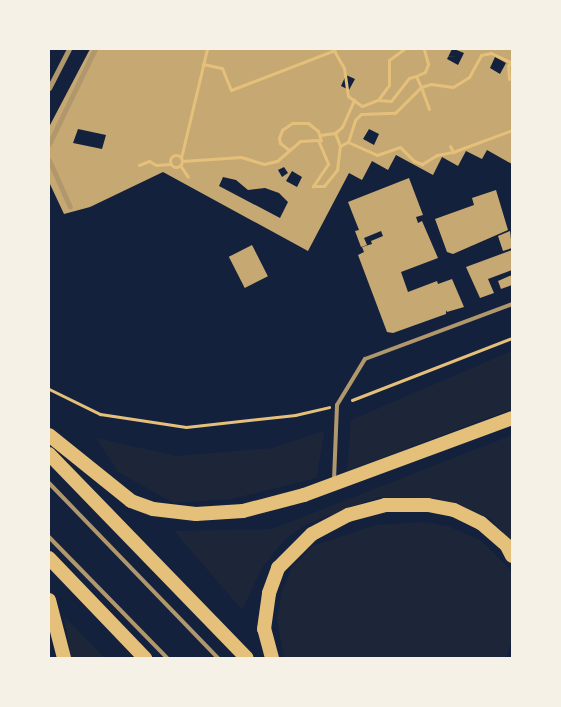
<!DOCTYPE html>
<style>
body{margin:0}
#map{position:relative;width:561px;height:707px;overflow:hidden;background:#14213d;font-family:Quicksand,sans-serif}
div>[style]{position:absolute}
.green>*{inset:0;background:#1d2539}
.building>*{inset:0;background:#c6a872;transform-origin:0 0}
.path>*{height:3px;margin:-1.5px;padding:0 1.5px;transform-origin:1.5px;border-radius:1.5px;background:#e5c07b}
.path>.ring{margin:-1.5px;padding:0;box-sizing:content-box;background:none;border:3px solid #e5c07b;border-radius:50%}
.service>*{height:4px;margin:-2px;padding:0 2px;transform-origin:2px;border-radius:2px;background:#b1986c}
.minor>*{height:5px;margin:-2.5px;padding:0 2.5px;transform-origin:2.5px;border-radius:2.5px;background:#b1986c}
.motorway>*{height:14px;margin:-7px;padding:0 7px;transform-origin:7px;border-radius:7px;background:#e5c07b}
span{translate:-50% -50%;white-space:nowrap;text-align:center;line-height:1.15;-webkit-text-stroke:5px #f6f1e7;paint-order:stroke}
.frame{position:absolute;inset:0;border:50px solid #f6f1e7;pointer-events:none}
</style>
<div id="map">
<div class="green">
<i style="clip-path:polygon(512px 351px,512px 409px,347px 471px,351px 420px)"></i>
<i style="clip-path:polygon(324px 431px,317px 478px,231px 499px,174px 503px,118px 472px,96px 438px,176px 456px,272px 448px)"></i>
<i style="clip-path:polygon(512px 435px,512px 543px,490px 518px,436px 498px,379px 497px,307px 524px,284px 540px,262px 568px,242px 610px,174px 531px,272px 529px)"></i>
<i style="clip-path:polygon(424px 522px,448px 526px,480px 540px,509px 568px,512px 577px,512px 640px,506px 658px,284px 658px,277px 619px,282px 591px,292px 567px,313px 546px,375px 525px)"></i>
<i style="clip-path:polygon(64px 616px,105px 658px,71px 658px)"></i>
</div>
<div class="building">
<i style="clip-path:polygon(evenodd,90px 49px,452px 49px,447px 59px,458px 65px,464px 53px,454px 49px,512px 49px,512px 164px,487px 150px,482px 159px,466px 151px,458px 166px,442px 157px,433px 175px,396px 155px,388px 170px,372px 161px,362px 180px,349px 173px,308px 251px,163px 172px,90px 207px,64px 214px,49px 182px,49px 127px,90px 49px,495px 57px,506px 63px,500px 74px,490px 68px,495px 57px,90px 49px,346px 75px,355px 79px,349px 90px,341px 86px,346px 75px,90px 49px,78px 129px,106px 135px,102px 149px,73px 143px,78px 129px,90px 49px,369px 129px,379px 134px,374px 145px,363px 139px,369px 129px,90px 49px,284px 167px,288px 173px,282px 177px,278px 170px,284px 167px,90px 49px,292px 171px,302px 177px,297px 187px,286px 181px,292px 171px,90px 49px,223px 177px,236px 180px,248px 190px,265px 188px,279px 193px,288px 202px,280px 218px,219px 186px,223px 177px)"></i>
<i style="clip-path:polygon(409px 178px,423px 215px,416px 217px,418px 223px,422px 221px,438px 258px,401px 272px,408px 292px,437px 281px,438px 284px,452px 279px,464px 307px,447px 312px,446px 310px,446px 314px,393px 333px,387px 332px,358px 255px,364px 252px,362px 247px,372px 244px,371px 241px,383px 236px,381px 231px,364px 238px,367px 245px,361px 247px,355px 231px,359px 230px,348px 202px)"></i>
<i style="clip-path:polygon(496px 190px,508px 230px,453px 254px,447px 252px,435px 219px,474px 205px,472px 198px)"></i>
<i style="clip-path:polygon(510px 231px,512px 248px,503px 251px,498px 236px)"></i>
<i style="left:252px;top:245px;width:35px;height:26px;rotate:63deg"></i>
<i style="clip-path:polygon(512px 250px,512px 270px,488px 279px,494px 293px,480px 298px,466px 267px)"></i>
<i style="clip-path:polygon(512px 275px,512px 285px,501px 289px,498px 281px)"></i>
</div>
<div class="path">
<i style="left:333px;top:49px;width:22px;rotate:60deg"></i>
<i style="left:344px;top:68px;width:28px;rotate:82deg"></i>
<i style="left:348px;top:96px;width:17px;rotate:36deg"></i>
<i style="left:362px;top:106px;width:17px;rotate:-21deg"></i>
<i style="left:378px;top:100px;width:13px;rotate:4deg"></i>
<i style="left:391px;top:101px;width:29px;rotate:-52deg"></i>
<i style="left:409px;top:78px;width:7px;rotate:-16deg"></i>
<i style="left:203px;top:64px;width:19px;rotate:12deg"></i>
<i style="left:222px;top:68px;width:24px;rotate:68deg"></i>
<i style="left:231px;top:90px;width:111px;rotate:-21deg"></i>
<i style="left:509px;top:79px;width:13px;rotate:-94deg"></i>
<i style="left:508px;top:66px;width:6px;rotate:-51deg"></i>
<i style="left:378px;top:100px;width:19px;rotate:-54deg"></i>
<i style="left:389px;top:85px;width:25px;rotate:-90deg"></i>
<i style="left:389px;top:60px;width:19px;rotate:-36deg"></i>
<i style="left:429px;top:109px;width:23px;rotate:-110deg"></i>
<i style="left:421px;top:87px;width:10px;rotate:-17deg"></i>
<i style="left:431px;top:84px;width:22px;rotate:8deg"></i>
<i style="left:453px;top:87px;width:19px;rotate:-32deg"></i>
<i style="left:469px;top:77px;width:25px;rotate:-61deg"></i>
<i style="left:481px;top:55px;width:10px;rotate:-11deg"></i>
<i style="left:491px;top:53px;width:21px;rotate:25deg"></i>
<i style="left:320px;top:135px;width:15px;rotate:-8deg"></i>
<i style="left:348px;top:142px;width:32px;rotate:24deg"></i>
<i style="left:377px;top:155px;width:24px;rotate:-19deg"></i>
<i style="left:400px;top:147px;width:20px;rotate:45deg"></i>
<i style="left:414px;top:161px;width:9px;rotate:21deg"></i>
<i style="left:422px;top:164px;width:17px;rotate:-31deg"></i>
<i style="left:437px;top:155px;width:15px;rotate:-11deg"></i>
<i style="left:340px;top:146px;width:9px;rotate:-27deg"></i>
<i style="left:348px;top:142px;width:23px;rotate:-72deg"></i>
<i style="left:355px;top:120px;width:8px;rotate:-45deg"></i>
<i style="left:361px;top:114px;width:34px;rotate:-2deg"></i>
<i style="left:395px;top:113px;width:37px;rotate:-45deg"></i>
<i style="left:421px;top:87px;width:12px;rotate:-114deg"></i>
<i style="left:416px;top:76px;width:10px;rotate:-24deg"></i>
<i style="left:425px;top:72px;width:9px;rotate:-69deg"></i>
<i style="left:428px;top:64px;width:16px;rotate:-105deg"></i>
<i style="left:450px;top:146px;width:7px;rotate:63deg"></i>
<i style="left:453px;top:152px;width:63px;rotate:-20.4deg"></i>
<i style="left:289px;top:150px;width:11px;rotate:-142deg"></i>
<i style="left:280px;top:143px;width:5px;rotate:-101deg"></i>
<i style="left:279px;top:138px;width:9px;rotate:-69deg"></i>
<i style="left:282px;top:130px;width:12px;rotate:-35deg"></i>
<i style="left:292px;top:123px;width:16px"></i>
<i style="left:308px;top:123px;width:13px;rotate:39deg"></i>
<i style="left:318px;top:131px;width:10px;rotate:73deg"></i>
<i class="ring" style="left:170px;top:155px;width:9px;height:9px"></i>
<i style="left:181px;top:158px;width:112px;rotate:-76.6deg"></i>
<i style="left:182px;top:161px;width:59px;rotate:-3.9deg"></i>
<i style="left:241px;top:157px;width:24px;rotate:17deg"></i>
<i style="left:264px;top:164px;width:13px;rotate:-13deg"></i>
<i style="left:277px;top:161px;width:30px;rotate:-41deg"></i>
<i style="left:300px;top:141px;width:18px;rotate:-3deg"></i>
<i style="left:318px;top:140px;width:26px;rotate:67deg"></i>
<i style="left:328px;top:164px;width:27px;rotate:124deg"></i>
<i style="left:313px;top:186px;width:11px"></i>
<i style="left:324px;top:186px;width:21px;rotate:-51deg"></i>
<i style="left:337px;top:170px;width:24px;rotate:-83deg"></i>
<i style="left:340px;top:146px;width:14px;rotate:-111deg"></i>
<i style="left:335px;top:133px;width:9px;rotate:-41deg"></i>
<i style="left:342px;top:127px;width:30px;rotate:-66deg"></i>
<i style="left:139px;top:165px;width:11px;rotate:-22deg"></i>
<i style="left:149px;top:161px;width:8px;rotate:30deg"></i>
<i style="left:156px;top:165px;width:15px;rotate:-4deg"></i>
<i style="left:180px;top:165px;width:14px;rotate:56deg"></i>
<i style="left:49px;top:389px;width:57px;rotate:26.1deg"></i>
<i style="left:100px;top:414px;width:87px;rotate:8.6deg"></i>
<i style="left:186px;top:427px;width:110px;rotate:-6.3deg"></i>
<i style="left:295px;top:415px;width:35px;rotate:-13deg"></i>
<i style="left:352px;top:400px;width:172px;rotate:-21.2deg"></i>
</div>
<div class="service">
<i style="left:334px;top:480px;width:75px;rotate:-87.7deg"></i>
<i style="left:337px;top:405px;width:54px;rotate:-58.7deg"></i>
<i style="left:365px;top:359px;width:157px;rotate:-20.5deg"></i>
<i style="left:49px;top:483px;width:243px;rotate:46deg"></i>
<i style="left:49px;top:537px;width:169px;rotate:45.7deg"></i>
</div>
<div class="minor">
<i style="left:49px;top:88px;width:44px;rotate:-62.9deg"></i>
<i style="left:49px;top:144px;width:106px;rotate:-64.2deg"></i>
<i style="left:49px;top:160px;width:51px;rotate:65.9deg"></i>
</div>
<div class="motorway">
<i style="left:49px;top:435px;width:105px;rotate:38.8deg"></i>
<i style="left:131px;top:501px;width:23px;rotate:20deg"></i>
<i style="left:153px;top:509px;width:43px;rotate:6.6deg"></i>
<i style="left:196px;top:514px;width:47px;rotate:-3.7deg"></i>
<i style="left:243px;top:511px;width:63px;rotate:-14.7deg"></i>
<i style="left:304px;top:495px;width:222px;rotate:-20.3deg"></i>
<i style="left:49px;top:454px;width:284px;rotate:45.9deg"></i>
<i style="left:49px;top:558px;width:139px;rotate:46.2deg"></i>
<i style="left:49px;top:600px;width:60px;rotate:75.5deg"></i>
<i style="left:272px;top:658px;width:30px;rotate:-105deg"></i>
<i style="left:264px;top:629px;width:36px;rotate:-82deg"></i>
<i style="left:269px;top:593px;width:27px;rotate:-70deg"></i>
<i style="left:278px;top:568px;width:48px;rotate:-45deg"></i>
<i style="left:312px;top:534px;width:41px;rotate:-27.8deg"></i>
<i style="left:348px;top:515px;width:38px;rotate:-15deg"></i>
<i style="left:385px;top:505px;width:43px"></i>
<i style="left:428px;top:505px;width:26px;rotate:11deg"></i>
<i style="left:454px;top:510px;width:30px;rotate:26deg"></i>
<i style="left:481px;top:523px;width:35px;rotate:41deg"></i>
<i style="left:507px;top:546px;width:11px;rotate:63deg"></i>
</div>
<div class="frame"></div>
</div>
